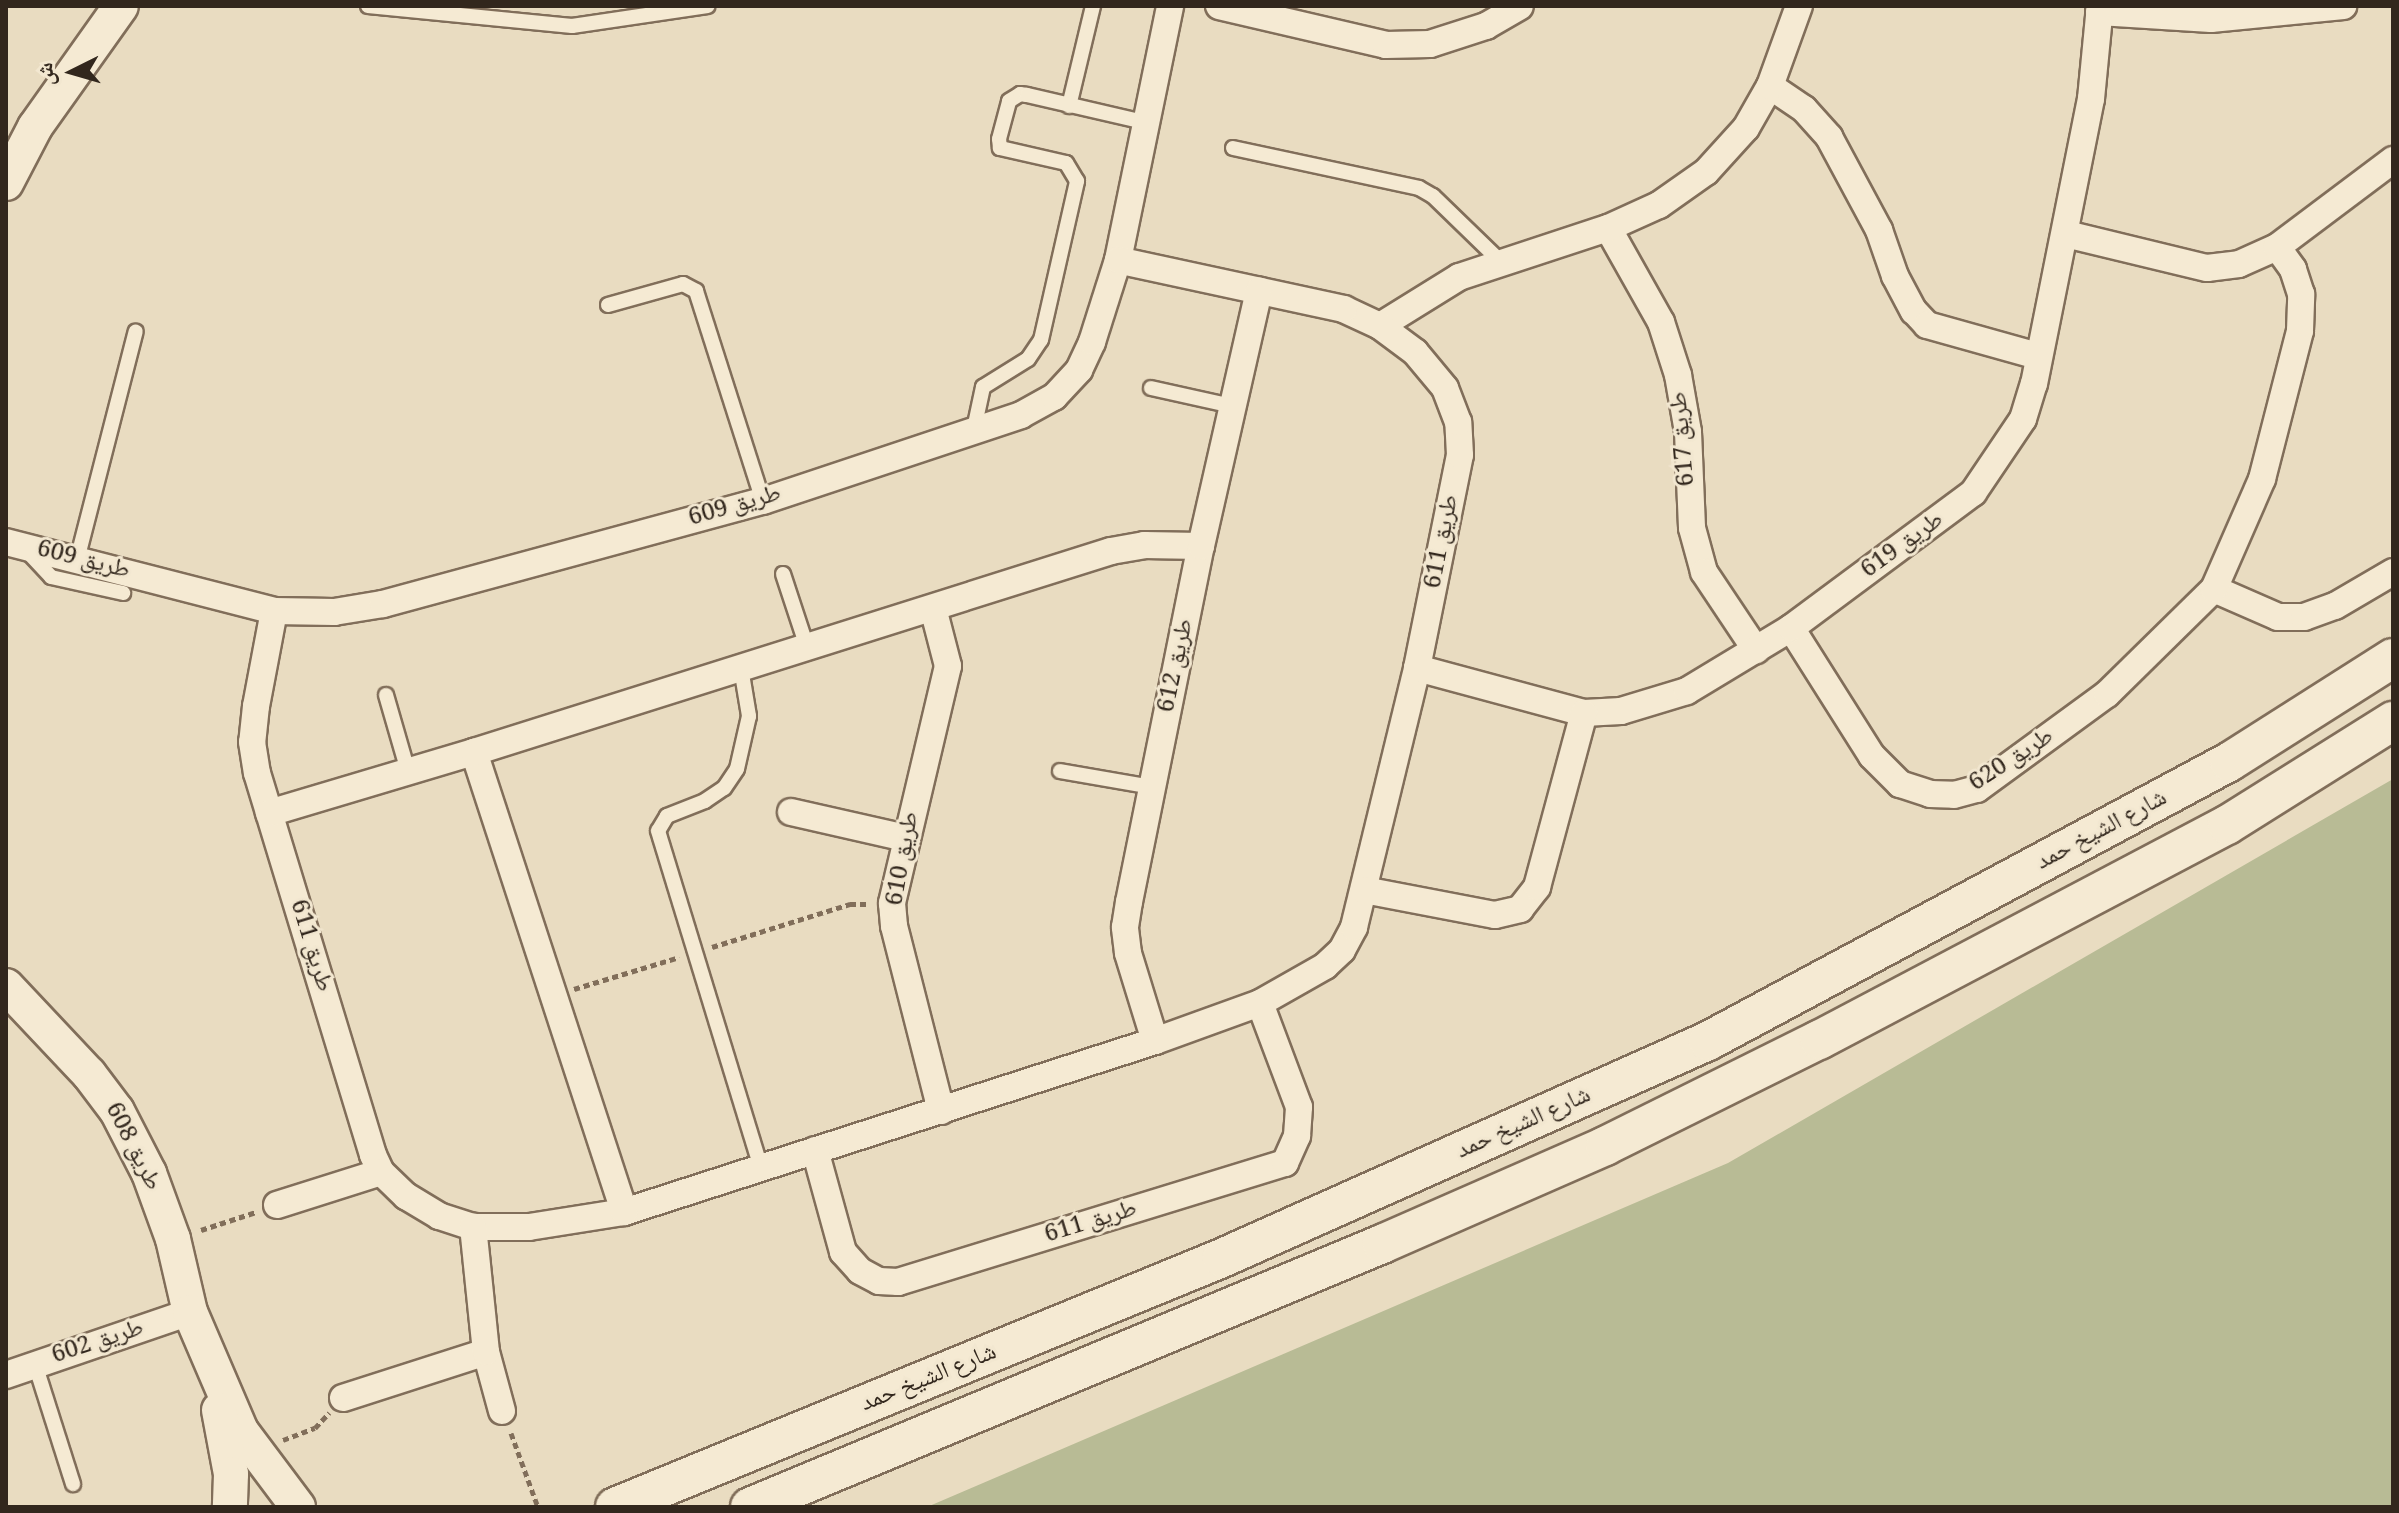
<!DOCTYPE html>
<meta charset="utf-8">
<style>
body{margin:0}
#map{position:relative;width:2399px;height:1513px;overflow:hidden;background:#e9dcc1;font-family:Georgia,"Noto Naskh Arabic",serif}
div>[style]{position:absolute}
.cemetery>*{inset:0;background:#b8bb95}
.path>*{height:5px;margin-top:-2.5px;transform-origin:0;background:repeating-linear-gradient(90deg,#816e5a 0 6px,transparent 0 10px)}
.roads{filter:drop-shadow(2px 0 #816e5a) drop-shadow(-2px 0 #816e5a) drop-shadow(0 2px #816e5a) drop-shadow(0 -2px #816e5a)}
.service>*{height:14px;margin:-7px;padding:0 7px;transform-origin:7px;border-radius:7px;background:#f5ead3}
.minor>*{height:26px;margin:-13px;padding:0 13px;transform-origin:13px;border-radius:13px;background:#f5ead3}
.tertiary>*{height:34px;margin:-17px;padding:0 17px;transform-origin:17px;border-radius:17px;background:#f5ead3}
.secondary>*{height:38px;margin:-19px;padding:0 19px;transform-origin:19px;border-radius:19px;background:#f5ead3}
span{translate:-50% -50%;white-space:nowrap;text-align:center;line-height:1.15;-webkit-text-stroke:6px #f2e7d0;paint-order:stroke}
.street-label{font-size:24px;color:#32271d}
.frame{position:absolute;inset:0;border:8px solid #32271d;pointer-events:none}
.north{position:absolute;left:32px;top:32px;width:80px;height:80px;-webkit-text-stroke:6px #f2e7d0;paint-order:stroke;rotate:265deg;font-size:22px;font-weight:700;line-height:32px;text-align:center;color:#32271d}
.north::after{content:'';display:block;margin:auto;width:28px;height:36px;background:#32271d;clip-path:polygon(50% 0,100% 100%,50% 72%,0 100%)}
</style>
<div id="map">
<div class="cemetery">
<i style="clip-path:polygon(2393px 779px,2393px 1507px,927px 1507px,1728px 1163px)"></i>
</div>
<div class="path">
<i style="left:712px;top:947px;width:145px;rotate:-17.3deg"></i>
<i style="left:850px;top:904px;width:17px"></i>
<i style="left:574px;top:989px;width:110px;rotate:-16.9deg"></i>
<i style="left:201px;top:1230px;width:58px;rotate:-18.1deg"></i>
<i style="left:511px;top:1433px;width:79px;rotate:70deg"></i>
<i style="left:283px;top:1440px;width:34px;rotate:-21deg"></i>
<i style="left:315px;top:1428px;width:21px;rotate:-47deg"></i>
</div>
<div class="roads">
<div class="service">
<i style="left:368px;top:6px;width:205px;rotate:5.6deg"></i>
<i style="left:572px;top:26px;width:137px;rotate:-8.4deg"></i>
<i style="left:1069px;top:106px;width:103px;rotate:-76.5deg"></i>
<i style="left:1233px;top:148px;width:190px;rotate:12.1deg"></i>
<i style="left:1419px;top:188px;width:16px;rotate:30deg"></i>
<i style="left:1433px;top:196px;width:95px;rotate:44.1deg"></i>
<i style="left:608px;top:305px;width:78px;rotate:-15.6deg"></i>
<i style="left:683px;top:284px;width:15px;rotate:28deg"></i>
<i style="left:696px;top:291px;width:220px;rotate:72.3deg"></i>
<i style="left:1151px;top:388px;width:83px;rotate:12.5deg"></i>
<i style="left:974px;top:429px;width:43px;rotate:-77.9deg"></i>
<i style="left:983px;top:387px;width:53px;rotate:-31.9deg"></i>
<i style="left:1028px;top:359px;width:23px;rotate:-56deg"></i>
<i style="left:1041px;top:340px;width:163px;rotate:-77.2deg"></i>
<i style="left:1077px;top:181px;width:21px;rotate:-121deg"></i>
<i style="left:1066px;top:163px;width:68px;rotate:-167.2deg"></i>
<i style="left:1000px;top:148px;width:9px;rotate:-96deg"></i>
<i style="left:999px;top:139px;width:39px;rotate:-75deg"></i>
<i style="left:1009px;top:101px;width:13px;rotate:-32deg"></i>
<i style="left:1020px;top:94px;width:7px;rotate:8deg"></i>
<i style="left:1027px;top:95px;width:124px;rotate:13deg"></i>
<i style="left:26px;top:550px;width:37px;rotate:47deg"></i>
<i style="left:51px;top:577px;width:74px;rotate:12.5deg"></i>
<i style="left:77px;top:560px;width:236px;rotate:-75.6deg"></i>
<i style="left:783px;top:574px;width:77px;rotate:71.8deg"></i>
<i style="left:741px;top:668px;width:49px;rotate:80.5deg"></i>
<i style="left:749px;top:716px;width:54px;rotate:102.8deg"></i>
<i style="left:737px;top:769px;width:23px;rotate:124deg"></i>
<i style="left:724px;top:788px;width:23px;rotate:146deg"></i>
<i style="left:705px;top:801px;width:41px;rotate:158.5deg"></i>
<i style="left:667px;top:816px;width:17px;rotate:121deg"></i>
<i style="left:658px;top:831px;width:352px;rotate:73deg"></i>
<i style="left:386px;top:695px;width:79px;rotate:73.9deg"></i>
<i style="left:1060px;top:771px;width:93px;rotate:9.9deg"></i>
<i style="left:35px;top:1364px;width:126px;rotate:72.4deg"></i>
</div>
<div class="minor">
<i style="left:1219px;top:6px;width:171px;rotate:13.1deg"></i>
<i style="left:1386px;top:45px;width:44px;rotate:-1.3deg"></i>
<i style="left:1430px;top:44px;width:59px;rotate:-17.8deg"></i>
<i style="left:1486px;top:26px;width:39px;rotate:-30deg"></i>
<i style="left:2099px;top:12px;width:112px;rotate:3.6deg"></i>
<i style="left:2211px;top:19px;width:133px;rotate:-5.6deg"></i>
<i style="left:1770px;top:86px;width:41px;rotate:34.1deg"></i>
<i style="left:1804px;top:109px;width:38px;rotate:48deg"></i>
<i style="left:1829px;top:137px;width:106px;rotate:61.7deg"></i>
<i style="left:1879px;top:230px;width:49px;rotate:70.8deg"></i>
<i style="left:1895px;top:276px;width:40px;rotate:62deg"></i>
<i style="left:1914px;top:311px;width:19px;rotate:47deg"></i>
<i style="left:1927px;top:325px;width:115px;rotate:15.6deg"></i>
<i style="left:1608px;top:228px;width:108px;rotate:60.6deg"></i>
<i style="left:1661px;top:322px;width:56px;rotate:72.2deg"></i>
<i style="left:1678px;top:375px;width:58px;rotate:80deg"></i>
<i style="left:1688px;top:432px;width:96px;rotate:87.6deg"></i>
<i style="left:1692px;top:528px;width:46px;rotate:74.7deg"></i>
<i style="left:1704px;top:572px;width:94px;rotate:56.3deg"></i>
<i style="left:2066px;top:234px;width:145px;rotate:13.6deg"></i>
<i style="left:2207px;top:268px;width:32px;rotate:-7deg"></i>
<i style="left:2239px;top:264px;width:42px;rotate:-24.1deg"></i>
<i style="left:2277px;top:247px;width:145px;rotate:-36.9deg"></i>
<i style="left:1380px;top:326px;width:93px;rotate:-31.8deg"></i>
<i style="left:1459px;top:277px;width:157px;rotate:-18.2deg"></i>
<i style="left:1608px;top:228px;width:56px;rotate:-24.3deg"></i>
<i style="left:1659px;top:205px;width:57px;rotate:-35.1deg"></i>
<i style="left:1706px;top:172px;width:59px;rotate:-47.7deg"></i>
<i style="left:1746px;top:128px;width:48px;rotate:-60.3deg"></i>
<i style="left:1770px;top:86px;width:85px;rotate:-70.1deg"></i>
<i style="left:6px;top:542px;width:277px;rotate:14.4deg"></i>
<i style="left:274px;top:611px;width:60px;rotate:1deg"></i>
<i style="left:334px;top:612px;width:50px;rotate:-9.3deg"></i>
<i style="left:383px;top:604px;width:394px;rotate:-15.2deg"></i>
<i style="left:763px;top:501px;width:272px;rotate:-18.4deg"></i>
<i style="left:1021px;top:415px;width:38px;rotate:-29deg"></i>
<i style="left:1054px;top:397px;width:37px;rotate:-47deg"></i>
<i style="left:1079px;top:370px;width:31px;rotate:-65deg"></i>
<i style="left:1092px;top:342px;width:86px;rotate:-72.4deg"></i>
<i style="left:1118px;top:260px;width:259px;rotate:-78.4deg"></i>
<i style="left:2214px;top:589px;width:70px;rotate:23.6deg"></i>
<i style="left:2278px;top:617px;width:26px"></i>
<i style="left:2304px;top:617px;width:33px;rotate:-20deg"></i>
<i style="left:2335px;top:606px;width:67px;rotate:-30.4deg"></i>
<i style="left:933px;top:608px;width:60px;rotate:75.5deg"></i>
<i style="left:948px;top:666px;width:244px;rotate:103.3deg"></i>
<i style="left:892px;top:903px;width:23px;rotate:85deg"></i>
<i style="left:894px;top:926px;width:191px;rotate:75.7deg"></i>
<i style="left:274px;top:611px;width:97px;rotate:100.7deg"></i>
<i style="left:256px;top:706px;width:36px;rotate:96deg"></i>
<i style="left:252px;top:742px;width:31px;rotate:81deg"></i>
<i style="left:257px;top:773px;width:399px;rotate:73.1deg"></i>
<i style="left:373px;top:1155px;width:19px;rotate:65deg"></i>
<i style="left:381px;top:1172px;width:35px;rotate:44deg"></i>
<i style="left:406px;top:1196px;width:39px;rotate:31deg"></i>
<i style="left:439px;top:1216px;width:36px;rotate:18deg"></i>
<i style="left:473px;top:1227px;width:56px"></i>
<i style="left:529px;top:1227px;width:96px;rotate:-9deg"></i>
<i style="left:624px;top:1212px;width:558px;rotate:-17.85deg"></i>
<i style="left:1155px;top:1041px;width:112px;rotate:-19.9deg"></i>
<i style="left:1260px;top:1003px;width:75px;rotate:-29.6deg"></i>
<i style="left:1325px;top:966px;width:23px;rotate:-43deg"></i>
<i style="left:1342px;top:950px;width:26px;rotate:-62deg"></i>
<i style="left:1354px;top:927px;width:267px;rotate:-76.3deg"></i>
<i style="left:1417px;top:668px;width:217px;rotate:-78.6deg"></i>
<i style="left:1460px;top:455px;width:33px;rotate:-93deg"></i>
<i style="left:1458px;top:422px;width:36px;rotate:-111deg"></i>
<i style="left:1445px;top:388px;width:47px;rotate:-129.8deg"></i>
<i style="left:1415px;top:352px;width:44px;rotate:-143.4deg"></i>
<i style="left:1380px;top:326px;width:40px;rotate:-155deg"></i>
<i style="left:1344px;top:309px;width:231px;rotate:-167.8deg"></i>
<i style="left:1791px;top:628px;width:151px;rotate:57.7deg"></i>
<i style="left:1872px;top:756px;width:40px;rotate:45deg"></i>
<i style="left:1900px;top:784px;width:32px;rotate:18deg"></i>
<i style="left:1930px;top:794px;width:24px;rotate:2deg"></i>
<i style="left:1954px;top:795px;width:24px;rotate:-15deg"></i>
<i style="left:1977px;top:789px;width:161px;rotate:-36.2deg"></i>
<i style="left:2107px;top:694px;width:150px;rotate:-44.5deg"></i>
<i style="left:2214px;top:589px;width:120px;rotate:-66.4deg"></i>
<i style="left:2262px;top:479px;width:153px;rotate:-75.6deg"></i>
<i style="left:2300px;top:331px;width:37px;rotate:-88deg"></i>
<i style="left:2301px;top:294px;width:26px;rotate:-108deg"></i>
<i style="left:2293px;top:269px;width:27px;rotate:-126deg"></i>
<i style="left:1417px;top:668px;width:173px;rotate:15.1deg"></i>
<i style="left:1584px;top:713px;width:37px;rotate:-3deg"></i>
<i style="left:1621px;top:711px;width:69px;rotate:-16.9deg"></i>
<i style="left:1687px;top:691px;width:122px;rotate:-31.2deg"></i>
<i style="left:1791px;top:628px;width:227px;rotate:-36.6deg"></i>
<i style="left:1973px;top:493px;width:89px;rotate:-56deg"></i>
<i style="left:2023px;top:419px;width:37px;rotate:-73deg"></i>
<i style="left:2034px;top:384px;width:291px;rotate:-78.7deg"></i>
<i style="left:2091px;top:99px;width:93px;rotate:-84.5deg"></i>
<i style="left:474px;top:752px;width:484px;rotate:71.9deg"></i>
<i style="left:791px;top:812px;width:117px;rotate:12.8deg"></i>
<i style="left:269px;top:813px;width:214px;rotate:-16.6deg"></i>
<i style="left:474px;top:752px;width:668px;rotate:-17.51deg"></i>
<i style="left:1111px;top:551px;width:34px;rotate:-10deg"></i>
<i style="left:1144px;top:545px;width:57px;rotate:1deg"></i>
<i style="left:1364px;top:890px;width:133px;rotate:10.8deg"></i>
<i style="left:1495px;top:915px;width:26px;rotate:-13deg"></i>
<i style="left:1520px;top:909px;width:28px;rotate:-52deg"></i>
<i style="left:1537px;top:887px;width:180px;rotate:-74.9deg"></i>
<i style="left:1155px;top:1041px;width:92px;rotate:-107.1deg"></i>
<i style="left:1128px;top:953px;width:26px;rotate:-97deg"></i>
<i style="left:1125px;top:927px;width:25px;rotate:-81deg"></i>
<i style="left:1129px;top:902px;width:363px;rotate:-78.6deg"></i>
<i style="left:1201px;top:546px;width:262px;rotate:-77.2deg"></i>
<i style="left:815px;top:1150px;width:106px;rotate:74.6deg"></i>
<i style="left:843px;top:1252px;width:25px;rotate:48deg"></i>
<i style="left:860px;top:1271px;width:21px;rotate:28deg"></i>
<i style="left:879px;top:1281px;width:19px;rotate:3deg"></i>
<i style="left:898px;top:1282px;width:405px;rotate:-17.1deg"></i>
<i style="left:1285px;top:1163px;width:30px;rotate:-66deg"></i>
<i style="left:1297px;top:1136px;width:29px;rotate:-86deg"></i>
<i style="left:1299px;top:1107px;width:111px;rotate:-110.6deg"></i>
<i style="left:277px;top:1205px;width:109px;rotate:-17.6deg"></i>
<i style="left:486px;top:1352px;width:61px;rotate:74.8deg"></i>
<i style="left:6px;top:1375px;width:194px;rotate:-18.9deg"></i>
<i style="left:343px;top:1398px;width:150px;rotate:-17.8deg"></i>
<i style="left:486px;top:1352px;width:126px;rotate:-95.9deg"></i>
</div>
<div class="tertiary">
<i style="left:6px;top:183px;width:63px;rotate:-62.6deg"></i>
<i style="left:35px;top:127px;width:148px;rotate:-54.6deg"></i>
<i style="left:6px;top:986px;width:121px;rotate:46.7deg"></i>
<i style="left:89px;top:1074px;width:46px;rotate:52.9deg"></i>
<i style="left:117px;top:1111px;width:70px;rotate:62.7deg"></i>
<i style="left:149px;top:1173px;width:70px;rotate:70deg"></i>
<i style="left:173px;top:1239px;width:75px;rotate:76.9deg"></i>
<i style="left:190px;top:1312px;width:129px;rotate:66.8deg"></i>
<i style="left:241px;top:1431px;width:95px;rotate:53.1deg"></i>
<i style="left:219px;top:1410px;width:65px;rotate:79.4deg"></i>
<i style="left:231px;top:1474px;width:33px;rotate:92deg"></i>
</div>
<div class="secondary">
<i style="left:615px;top:1507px;width:656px;rotate:-22.3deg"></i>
<i style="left:1222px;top:1258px;width:532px;rotate:-24.06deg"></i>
<i style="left:1708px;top:1041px;width:591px;rotate:-28.17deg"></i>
<i style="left:2229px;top:762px;width:194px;rotate:-32.4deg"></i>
<i style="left:750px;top:1507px;width:685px;rotate:-22.59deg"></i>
<i style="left:1382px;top:1244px;width:244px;rotate:-23.7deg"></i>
<i style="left:1605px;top:1146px;width:239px;rotate:-26.4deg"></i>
<i style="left:1819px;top:1040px;width:461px;rotate:-27.8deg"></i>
<i style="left:2227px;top:825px;width:196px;rotate:-32.1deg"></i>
</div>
</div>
<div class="street-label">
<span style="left:1684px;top:439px;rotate:-95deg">طريق 617</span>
<span style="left:735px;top:507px;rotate:-16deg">طريق 609</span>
<span style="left:1443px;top:542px;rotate:-79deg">طريق 611</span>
<span style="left:1903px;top:546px;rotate:-36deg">طريق 619</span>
<span style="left:83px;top:561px;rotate:14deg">طريق 609</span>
<span style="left:1177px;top:666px;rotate:-78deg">طريق 612</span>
<span style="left:2012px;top:761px;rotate:-33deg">طريق 620</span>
<span style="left:2102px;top:831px;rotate:-28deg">شارع الشيخ حمد</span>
<span style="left:904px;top:859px;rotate:-80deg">طريق 610</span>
<span style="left:310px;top:946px;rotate:73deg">طريق 611</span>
<span style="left:1524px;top:1124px;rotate:-24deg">شارع الشيخ حمد</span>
<span style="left:132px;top:1147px;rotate:63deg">طريق 608</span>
<span style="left:1091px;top:1223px;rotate:-17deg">طريق 611</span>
<span style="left:98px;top:1343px;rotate:-18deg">طريق 602</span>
<span style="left:929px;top:1379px;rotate:-22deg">شارع الشيخ حمد</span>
</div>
<div class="frame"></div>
<div class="north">ش</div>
</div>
